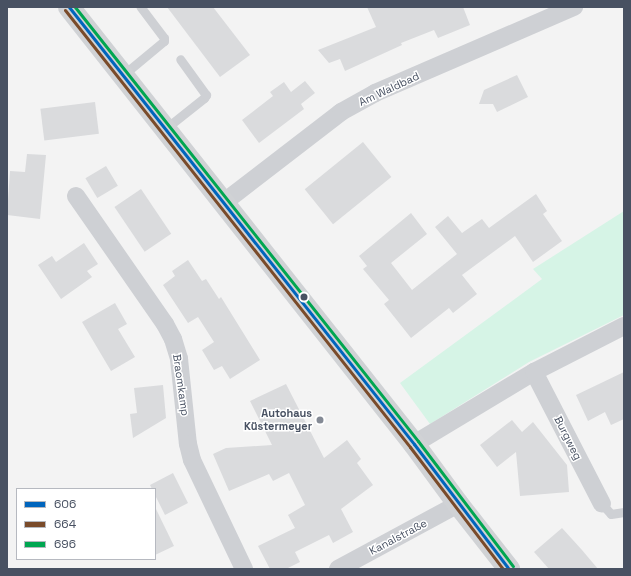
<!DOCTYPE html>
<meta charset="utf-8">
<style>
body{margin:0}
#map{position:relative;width:631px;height:576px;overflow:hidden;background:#f3f3f3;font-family:"Space Grotesk",sans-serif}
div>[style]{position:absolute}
.green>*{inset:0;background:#d6f4e6}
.building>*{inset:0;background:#dadbdd;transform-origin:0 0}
.lane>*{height:9px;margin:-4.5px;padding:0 4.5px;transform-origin:4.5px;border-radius:4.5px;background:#ced0d4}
.street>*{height:18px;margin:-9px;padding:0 9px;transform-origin:9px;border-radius:9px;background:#ced0d4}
.secondary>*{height:22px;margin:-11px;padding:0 11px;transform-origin:11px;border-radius:11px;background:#d0d2d5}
.bus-1>*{height:3px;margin:-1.5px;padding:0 1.5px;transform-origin:1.5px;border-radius:1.5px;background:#0065bd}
.bus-2>*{height:3px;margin:-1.5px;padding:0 1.5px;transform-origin:1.5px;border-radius:1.5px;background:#7a4b2a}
.bus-3>*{height:3px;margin:-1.5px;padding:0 1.5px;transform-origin:1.5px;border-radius:1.5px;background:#00a651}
.dots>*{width:11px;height:11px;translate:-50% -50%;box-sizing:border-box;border:2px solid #fff;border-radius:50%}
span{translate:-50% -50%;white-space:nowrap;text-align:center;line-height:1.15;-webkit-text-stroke:3px #fff;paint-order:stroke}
.street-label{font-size:11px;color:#485162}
.poi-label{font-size:11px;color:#485162;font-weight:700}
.right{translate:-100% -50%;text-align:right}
.frame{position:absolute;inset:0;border:8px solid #485162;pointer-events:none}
.legend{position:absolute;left:16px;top:488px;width:140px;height:72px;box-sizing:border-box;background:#fff;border:1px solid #b6b9c0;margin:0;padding:5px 7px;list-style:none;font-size:12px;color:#485162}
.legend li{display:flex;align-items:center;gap:8px;height:20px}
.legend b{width:20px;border:1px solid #b6b9c0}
</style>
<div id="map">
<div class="green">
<i style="clip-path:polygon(624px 211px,624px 315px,529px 362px,430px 424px,400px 383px,542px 279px,533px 269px)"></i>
</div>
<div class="building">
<i style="clip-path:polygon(167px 7px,213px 7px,250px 55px,220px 77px)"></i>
<i style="clip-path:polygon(367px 7px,463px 7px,470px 25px,438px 38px,434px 30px,401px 43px,402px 45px,345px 71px,340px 59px,329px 63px,318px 50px,376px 27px)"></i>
<i style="clip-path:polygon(517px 75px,528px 97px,497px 112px,493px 104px,479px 104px,484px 90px)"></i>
<i style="clip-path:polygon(305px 81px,315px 93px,301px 104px,304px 109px,259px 143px,242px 120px,273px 96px,270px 92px,284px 82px,291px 92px)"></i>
<i style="left:95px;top:102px;width:32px;height:55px;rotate:83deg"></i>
<i style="left:363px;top:142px;width:45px;height:75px;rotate:51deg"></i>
<i style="clip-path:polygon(27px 154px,46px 155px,40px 219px,7px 215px,10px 171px,25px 172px)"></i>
<i style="left:106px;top:166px;width:23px;height:24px;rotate:59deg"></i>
<i style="left:141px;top:189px;width:54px;height:32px;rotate:56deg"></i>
<i style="clip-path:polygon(536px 194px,547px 211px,543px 214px,562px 241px,533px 262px,515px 236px,462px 275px,477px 294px,453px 313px,449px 308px,411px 338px,384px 304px,389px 300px,363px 269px,367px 266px,359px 256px,411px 213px,427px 234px,391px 263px,412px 290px,457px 254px,435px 227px,448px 216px,462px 233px,482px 219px,489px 228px)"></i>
<i style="clip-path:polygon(84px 243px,98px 264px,87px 271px,92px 277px,61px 299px,38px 265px,52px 256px,56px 262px)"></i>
<i style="clip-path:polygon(188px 260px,202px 281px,206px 279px,219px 299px,221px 297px,260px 360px,230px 379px,222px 366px,214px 370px,202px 350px,214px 342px,198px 317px,188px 323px,163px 285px,175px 276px,172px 271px)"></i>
<i style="clip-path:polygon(115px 303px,127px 324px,118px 329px,135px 357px,111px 371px,82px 322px)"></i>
<i style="clip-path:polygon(624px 372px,624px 419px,611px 425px,605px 412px,588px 421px,576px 395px)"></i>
<i style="clip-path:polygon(286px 384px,324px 458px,347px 440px,361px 459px,357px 463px,373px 485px,341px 509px,353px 532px,333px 543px,329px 535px,295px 552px,300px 562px,286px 569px,270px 569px,258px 546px,295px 528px,288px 515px,305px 505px,289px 473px,273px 481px,269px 474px,229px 491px,213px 454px,226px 448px,272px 445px,250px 401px)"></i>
<i style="clip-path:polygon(163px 385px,166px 418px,133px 438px,130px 414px,137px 413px,134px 388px)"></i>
<i style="clip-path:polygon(512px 420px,522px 432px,533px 422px,567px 465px,569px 492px,520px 496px,516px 452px,497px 467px,480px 445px)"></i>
<i style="clip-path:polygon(173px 473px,188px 503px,165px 515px,155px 495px,155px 489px,152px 489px,150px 485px)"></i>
<i style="clip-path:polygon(155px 507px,174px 546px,155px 555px)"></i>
<i style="clip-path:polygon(562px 528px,582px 550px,598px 569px,549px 569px,534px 552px)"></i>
</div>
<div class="lane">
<i style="left:123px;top:75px;width:53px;rotate:-39.7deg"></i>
<i style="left:164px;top:41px;width:3px;rotate:-90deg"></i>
<i style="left:164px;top:38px;width:39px;rotate:-127deg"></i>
<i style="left:165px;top:129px;width:50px;rotate:-38.5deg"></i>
<i style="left:204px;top:98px;width:4px;rotate:-56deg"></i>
<i style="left:206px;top:95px;width:44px;rotate:-125.8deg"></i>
<i style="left:602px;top:504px;width:13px;rotate:48deg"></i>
<i style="left:611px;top:514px;width:13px;rotate:-9deg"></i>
</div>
<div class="street">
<i style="left:76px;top:196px;width:156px;rotate:55.2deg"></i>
<i style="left:165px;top:324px;width:17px;rotate:62deg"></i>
<i style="left:173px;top:339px;width:21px;rotate:73deg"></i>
<i style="left:179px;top:359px;width:85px;rotate:84deg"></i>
<i style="left:188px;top:444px;width:16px;rotate:76deg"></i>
<i style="left:192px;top:460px;width:121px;rotate:64.5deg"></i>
<i style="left:223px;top:203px;width:149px;rotate:-37.6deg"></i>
<i style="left:341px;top:112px;width:39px;rotate:-29deg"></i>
<i style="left:375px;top:93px;width:217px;rotate:-23.4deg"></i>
<i style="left:534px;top:372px;width:148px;rotate:62.7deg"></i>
<i style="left:414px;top:444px;width:140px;rotate:-31deg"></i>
<i style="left:534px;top:372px;width:101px;rotate:-27.1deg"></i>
<i style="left:338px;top:569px;width:136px;rotate:-28.4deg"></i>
</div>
<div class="secondary">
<i style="left:69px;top:7px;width:557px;rotate:51.71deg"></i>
<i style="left:414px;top:444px;width:74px;rotate:53.7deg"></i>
<i style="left:458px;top:504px;width:83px;rotate:51.9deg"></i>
</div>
<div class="bus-1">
<i style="left:69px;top:7px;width:557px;rotate:51.71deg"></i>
<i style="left:414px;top:444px;width:157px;rotate:52.8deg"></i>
</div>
<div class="bus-2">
<i style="left:65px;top:10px;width:557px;rotate:51.71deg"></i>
<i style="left:410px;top:447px;width:153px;rotate:52.7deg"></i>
</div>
<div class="bus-3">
<i style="left:75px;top:7px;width:553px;rotate:51.68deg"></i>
<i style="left:418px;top:441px;width:157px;rotate:52.8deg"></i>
</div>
<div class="dots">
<i style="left:304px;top:297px;background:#485162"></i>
<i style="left:320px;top:420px;background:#848a95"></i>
</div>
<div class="street-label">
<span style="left:389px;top:89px;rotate:-25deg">Am Waldbad</span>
<span style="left:181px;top:385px;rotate:82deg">Braomkamp</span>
<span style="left:568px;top:438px;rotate:63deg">Burgweg</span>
<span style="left:398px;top:537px;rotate:-28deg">Kanalstraße</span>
</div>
<div class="poi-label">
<span class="right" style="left:312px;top:420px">Autohaus<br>Küstermeyer</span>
</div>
<div class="frame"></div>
<ul class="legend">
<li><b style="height:5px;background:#0065bd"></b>606</li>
<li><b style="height:5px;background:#7a4b2a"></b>664</li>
<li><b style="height:5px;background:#00a651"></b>696</li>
</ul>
</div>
